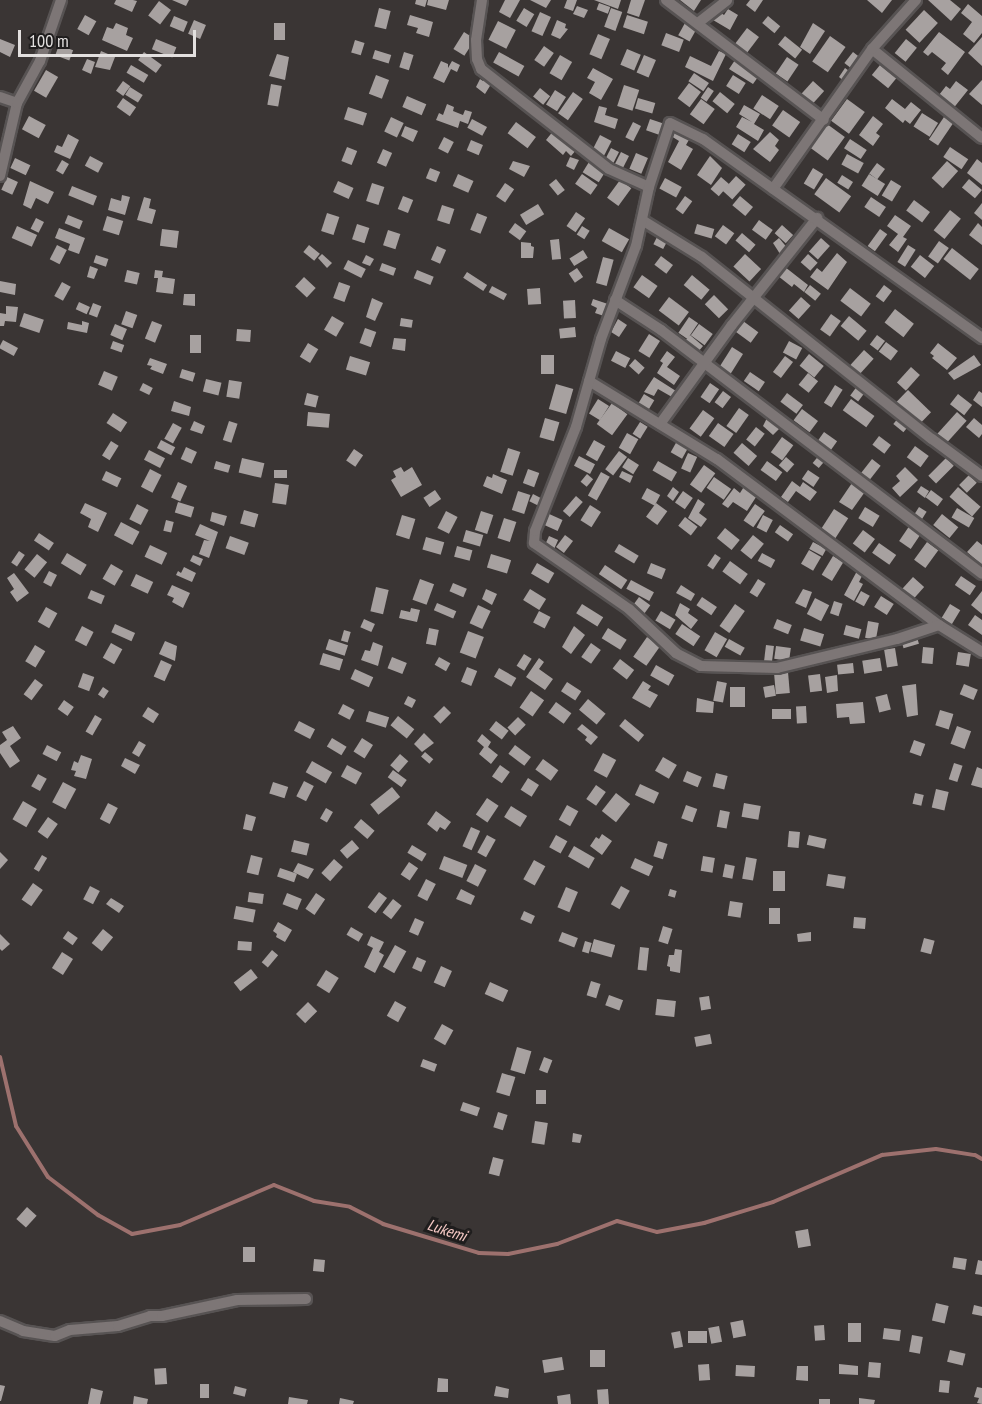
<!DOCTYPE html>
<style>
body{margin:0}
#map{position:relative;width:982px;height:1404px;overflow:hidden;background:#3a3534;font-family:"PT Sans Narrow",sans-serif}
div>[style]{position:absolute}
.stream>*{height:4px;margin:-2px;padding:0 2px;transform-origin:2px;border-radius:2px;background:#9d716e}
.building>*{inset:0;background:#a7a1a0;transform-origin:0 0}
.roads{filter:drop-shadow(2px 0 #575353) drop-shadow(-2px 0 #575353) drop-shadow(0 2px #575353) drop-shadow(0 -2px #575353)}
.street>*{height:10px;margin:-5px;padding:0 5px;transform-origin:5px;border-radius:5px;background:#7d7676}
span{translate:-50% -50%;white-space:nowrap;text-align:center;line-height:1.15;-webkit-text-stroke:6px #1f1d1d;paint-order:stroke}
.water-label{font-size:16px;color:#f5c9c5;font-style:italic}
.scale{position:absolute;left:18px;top:30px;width:178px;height:27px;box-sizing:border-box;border:3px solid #e3e0df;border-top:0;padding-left:8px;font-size:18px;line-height:21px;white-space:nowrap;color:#e3e0df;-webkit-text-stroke:4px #1f1d1d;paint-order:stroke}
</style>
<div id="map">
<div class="stream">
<i style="left:0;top:1057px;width:71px;rotate:76.9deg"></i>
<i style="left:16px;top:1126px;width:60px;rotate:57.9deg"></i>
<i style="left:48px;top:1177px;width:63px;rotate:37.2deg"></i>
<i style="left:98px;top:1215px;width:39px;rotate:29deg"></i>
<i style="left:132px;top:1234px;width:49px;rotate:-10.6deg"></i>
<i style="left:180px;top:1225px;width:102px;rotate:-23.1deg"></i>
<i style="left:274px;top:1185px;width:43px;rotate:21.8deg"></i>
<i style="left:314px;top:1201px;width:36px;rotate:9deg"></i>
<i style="left:350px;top:1207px;width:37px;rotate:27deg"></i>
<i style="left:383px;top:1224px;width:100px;rotate:16.8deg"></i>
<i style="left:479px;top:1253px;width:29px;rotate:2deg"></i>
<i style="left:508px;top:1254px;width:50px;rotate:-11.5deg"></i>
<i style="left:557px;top:1244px;width:64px;rotate:-21deg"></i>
<i style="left:617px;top:1221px;width:41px;rotate:15.4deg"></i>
<i style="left:657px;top:1232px;width:48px;rotate:-10.8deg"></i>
<i style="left:704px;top:1223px;width:72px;rotate:-16.9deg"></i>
<i style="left:773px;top:1202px;width:119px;rotate:-23.3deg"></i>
<i style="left:882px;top:1155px;width:54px;rotate:-6.3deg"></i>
<i style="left:936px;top:1149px;width:39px;rotate:9deg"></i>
<i style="left:975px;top:1155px;width:8px;rotate:30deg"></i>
</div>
<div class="building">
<i style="clip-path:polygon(116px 0,133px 0,137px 1px,132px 12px,114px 4px)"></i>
<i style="clip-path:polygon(172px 0,189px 0,186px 6px)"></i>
<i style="clip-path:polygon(416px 0,427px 0,425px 7px,415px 4px)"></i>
<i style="clip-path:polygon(428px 0,449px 0,446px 10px,427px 5px)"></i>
<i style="clip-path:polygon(505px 0,520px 0,510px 18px,499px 12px)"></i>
<i style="clip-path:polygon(530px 0,551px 0,546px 8px)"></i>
<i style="clip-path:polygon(567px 0,577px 0,573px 11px,564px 8px)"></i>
<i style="clip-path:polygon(594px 0,621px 0,618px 9px)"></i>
<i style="clip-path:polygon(631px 0,645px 0,639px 17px,627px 13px)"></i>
<i style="clip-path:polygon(680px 0,701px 0,694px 11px)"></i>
<i style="clip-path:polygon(750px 0,763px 0,755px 12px,746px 5px)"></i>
<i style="clip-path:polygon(867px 0,892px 0,882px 13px)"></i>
<i style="clip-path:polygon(928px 0,950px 0,961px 9px,951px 21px)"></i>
<i style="left:159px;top:1px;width:15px;height:18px;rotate:37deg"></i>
<i style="left:599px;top:3px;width:12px;height:7px;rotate:20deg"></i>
<i style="clip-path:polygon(968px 4px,982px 16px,982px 33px,974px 43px,963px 34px,972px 22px,961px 13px)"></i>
<i style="clip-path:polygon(577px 6px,588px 10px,584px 18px,573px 14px)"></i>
<i style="left:379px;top:8px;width:12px;height:19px;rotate:14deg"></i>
<i style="left:524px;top:8px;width:12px;height:15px;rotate:31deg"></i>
<i style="left:611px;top:8px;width:12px;height:20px;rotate:20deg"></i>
<i style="clip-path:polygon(728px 9px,738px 15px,730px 30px,713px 20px,718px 11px,724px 15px)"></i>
<i style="left:924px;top:10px;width:19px;height:27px;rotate:43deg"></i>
<i style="left:540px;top:12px;width:12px;height:21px;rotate:24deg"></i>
<i style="left:85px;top:15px;width:13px;height:16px;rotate:29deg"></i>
<i style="clip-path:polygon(410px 15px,433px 22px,429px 37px,416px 33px,418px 28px,407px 25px)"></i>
<i style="left:627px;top:15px;width:22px;height:13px;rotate:18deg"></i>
<i style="left:174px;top:16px;width:15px;height:11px;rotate:23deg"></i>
<i style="left:768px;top:16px;width:16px;height:9px;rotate:40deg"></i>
<i style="left:194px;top:20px;width:13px;height:15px;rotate:23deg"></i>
<i style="clip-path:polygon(557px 20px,566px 24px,565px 28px,568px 29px,560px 39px,551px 35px)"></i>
<i style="left:498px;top:21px;width:20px;height:21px;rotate:27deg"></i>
<i style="clip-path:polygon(116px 23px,128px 28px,126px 35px,133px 38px,127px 51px,102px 40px,107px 27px,113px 29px)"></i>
<i style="left:274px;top:23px;width:11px;height:17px"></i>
<i style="left:685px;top:23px;width:13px;height:14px;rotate:29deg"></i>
<i style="clip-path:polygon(813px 23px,825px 31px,810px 54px,800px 47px)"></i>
<i style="left:747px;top:28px;width:15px;height:22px;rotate:37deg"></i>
<i style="left:464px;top:32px;width:13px;height:20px;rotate:32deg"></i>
<i style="clip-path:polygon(939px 32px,965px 52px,948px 75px,941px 69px,946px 63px,932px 52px,928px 56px,923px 52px)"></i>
<i style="left:666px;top:33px;width:19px;height:13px;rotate:21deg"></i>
<i style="left:598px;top:34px;width:13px;height:22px;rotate:23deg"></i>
<i style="left:785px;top:36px;width:22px;height:11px;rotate:39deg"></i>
<i style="left:830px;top:36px;width:19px;height:31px;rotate:35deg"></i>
<i style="clip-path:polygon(982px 37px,982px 66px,968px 53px)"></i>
<i style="clip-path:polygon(0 39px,15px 45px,10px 57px,0 52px)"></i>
<i style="left:156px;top:39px;width:22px;height:11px;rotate:22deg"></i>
<i style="left:906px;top:39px;width:14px;height:18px;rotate:39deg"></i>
<i style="left:355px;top:40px;width:10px;height:13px;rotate:17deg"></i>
<i style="left:59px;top:45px;width:15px;height:11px;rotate:20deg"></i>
<i style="left:544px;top:46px;width:12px;height:17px;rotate:35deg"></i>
<i style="left:627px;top:49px;width:15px;height:17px;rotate:23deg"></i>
<i style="left:375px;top:50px;width:17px;height:9px;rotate:17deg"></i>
<i style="clip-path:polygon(101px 51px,115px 57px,110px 70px,95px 67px)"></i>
<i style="clip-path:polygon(719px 51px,726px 54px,713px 81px,685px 67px,690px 56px,711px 66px)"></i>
<i style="left:144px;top:52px;width:22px;height:10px;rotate:36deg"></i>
<i style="left:404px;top:52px;width:10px;height:16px;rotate:17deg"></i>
<i style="left:499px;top:52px;width:29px;height:12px;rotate:29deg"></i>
<i style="left:853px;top:52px;width:11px;height:14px;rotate:38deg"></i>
<i style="clip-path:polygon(277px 54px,289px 57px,285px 80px,269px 76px)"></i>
<i style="left:560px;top:55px;width:14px;height:21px;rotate:30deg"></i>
<i style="left:644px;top:55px;width:13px;height:19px;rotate:23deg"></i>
<i style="clip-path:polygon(737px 57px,756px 69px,753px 74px,758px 77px,753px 84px,729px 69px)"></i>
<i style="left:787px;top:57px;width:14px;height:20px;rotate:34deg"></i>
<i style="clip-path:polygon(87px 59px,95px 62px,91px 74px,82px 70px)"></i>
<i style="clip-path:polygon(441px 61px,448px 64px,448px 68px,452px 61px,460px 65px,457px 72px,451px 69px,444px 83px,433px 78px)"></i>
<i style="left:131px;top:65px;width:20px;height:9px;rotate:30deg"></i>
<i style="left:880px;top:65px;width:21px;height:13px;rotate:39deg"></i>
<i style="clip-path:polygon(593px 68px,613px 79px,601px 100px,589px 93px,595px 82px,587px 78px)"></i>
<i style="clip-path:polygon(845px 68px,852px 73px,845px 82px,839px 77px)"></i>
<i style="left:46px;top:70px;width:14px;height:24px;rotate:30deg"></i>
<i style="left:694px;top:73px;width:18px;height:10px;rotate:34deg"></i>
<i style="left:376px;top:75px;width:14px;height:20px;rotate:21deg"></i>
<i style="left:733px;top:75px;width:15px;height:13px;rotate:32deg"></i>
<i style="clip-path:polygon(486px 77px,493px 81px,485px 94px,476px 87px,480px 79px,483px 81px)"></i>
<i style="clip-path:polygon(982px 80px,982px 105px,969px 94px)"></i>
<i style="left:123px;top:81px;width:9px;height:12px;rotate:36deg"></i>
<i style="left:813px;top:81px;width:15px;height:21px;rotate:42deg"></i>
<i style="clip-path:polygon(956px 81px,968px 90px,952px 110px,939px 95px,946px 86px,950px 89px)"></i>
<i style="left:689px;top:83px;width:15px;height:19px;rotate:37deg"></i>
<i style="left:271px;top:84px;width:11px;height:21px;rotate:10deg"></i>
<i style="left:624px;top:85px;width:16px;height:22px;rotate:18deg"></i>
<i style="left:130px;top:87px;width:15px;height:9px;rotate:32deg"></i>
<i style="left:708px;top:87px;width:7px;height:13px;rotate:34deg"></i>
<i style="left:540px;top:88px;width:13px;height:11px;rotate:39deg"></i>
<i style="left:555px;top:90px;width:13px;height:17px;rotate:32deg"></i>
<i style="left:573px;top:92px;width:12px;height:26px;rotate:35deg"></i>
<i style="left:720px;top:92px;width:19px;height:12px;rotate:39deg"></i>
<i style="left:762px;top:95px;width:20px;height:16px;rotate:33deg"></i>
<i style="left:407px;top:96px;width:21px;height:12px;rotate:23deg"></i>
<i style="left:123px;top:98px;width:16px;height:11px;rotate:35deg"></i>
<i style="left:638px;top:98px;width:18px;height:11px;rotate:16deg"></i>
<i style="left:701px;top:99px;width:17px;height:19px;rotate:36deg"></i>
<i style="left:847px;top:99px;width:22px;height:27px;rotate:36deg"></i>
<i style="clip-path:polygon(892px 99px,905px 109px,911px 102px,921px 110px,910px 124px,905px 120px,903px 123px,885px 108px)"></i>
<i style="clip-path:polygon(447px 104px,454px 107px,453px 111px,463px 115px,465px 110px,472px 112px,468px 124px,460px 121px,458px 128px,436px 120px,439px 113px,443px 115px)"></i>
<i style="clip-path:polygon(744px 105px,760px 114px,754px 124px,764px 130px,758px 141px,736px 127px,742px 117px,752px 122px,739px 114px)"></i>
<i style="clip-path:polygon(599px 106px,607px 108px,605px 115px,618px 119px,615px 129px,594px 122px)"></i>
<i style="left:348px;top:107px;width:20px;height:13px;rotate:18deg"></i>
<i style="left:783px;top:110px;width:21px;height:19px;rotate:35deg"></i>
<i style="left:922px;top:113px;width:19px;height:16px;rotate:32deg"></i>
<i style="left:29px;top:116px;width:19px;height:15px;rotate:28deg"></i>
<i style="clip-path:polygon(873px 116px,883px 124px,876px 133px,880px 136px,873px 146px,859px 135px)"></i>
<i style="left:391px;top:117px;width:14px;height:16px;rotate:25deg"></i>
<i style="left:944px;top:117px;width:11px;height:27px;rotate:34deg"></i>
<i style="left:472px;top:119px;width:17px;height:10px;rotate:28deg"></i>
<i style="left:650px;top:119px;width:18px;height:12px;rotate:19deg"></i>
<i style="left:516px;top:122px;width:25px;height:14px;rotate:37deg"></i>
<i style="left:633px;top:122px;width:9px;height:17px;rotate:27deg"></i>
<i style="left:827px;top:124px;width:22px;height:29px;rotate:36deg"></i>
<i style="clip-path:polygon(405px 126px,418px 131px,413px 142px,401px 136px)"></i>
<i style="clip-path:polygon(675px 129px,690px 138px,686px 145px,693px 149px,681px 170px,668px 162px,679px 141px,671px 136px)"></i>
<i style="clip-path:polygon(554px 130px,577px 149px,571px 156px,566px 151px,563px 155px,546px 140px)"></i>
<i style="clip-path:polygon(770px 132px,779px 140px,775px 146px,779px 150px,770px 162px,753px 149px)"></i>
<i style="clip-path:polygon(68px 134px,79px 140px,70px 159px,54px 152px,57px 145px,62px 147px)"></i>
<i style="left:738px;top:134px;width:15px;height:12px;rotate:32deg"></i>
<i style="left:600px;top:135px;width:13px;height:17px;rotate:27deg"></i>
<i style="left:444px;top:137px;width:11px;height:13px;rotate:27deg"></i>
<i style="left:850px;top:139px;width:20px;height:11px;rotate:33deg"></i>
<i style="left:471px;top:140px;width:13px;height:11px;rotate:23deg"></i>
<i style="left:347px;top:147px;width:11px;height:15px;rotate:22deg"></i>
<i style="left:950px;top:147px;width:22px;height:12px;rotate:34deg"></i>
<i style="left:611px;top:148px;width:9px;height:16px;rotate:27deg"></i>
<i style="left:383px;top:149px;width:10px;height:15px;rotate:24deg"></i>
<i style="left:621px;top:152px;width:9px;height:14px;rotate:27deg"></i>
<i style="left:636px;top:153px;width:13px;height:17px;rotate:23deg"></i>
<i style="left:847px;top:154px;width:19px;height:12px;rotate:28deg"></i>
<i style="left:90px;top:156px;width:15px;height:11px;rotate:28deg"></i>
<i style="clip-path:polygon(710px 156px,722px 168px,711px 185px,697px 175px)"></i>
<i style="clip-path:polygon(570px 157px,579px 160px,574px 170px,566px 166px)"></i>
<i style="left:15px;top:158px;width:17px;height:11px;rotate:25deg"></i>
<i style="clip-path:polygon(977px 159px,982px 163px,982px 185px,967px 173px)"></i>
<i style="left:62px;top:160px;width:8px;height:12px;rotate:30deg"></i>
<i style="clip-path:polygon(513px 161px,530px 166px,524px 177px,509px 169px)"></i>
<i style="left:947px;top:161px;width:15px;height:23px;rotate:42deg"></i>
<i style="left:589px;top:162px;width:19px;height:12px;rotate:32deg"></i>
<i style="left:877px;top:163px;width:10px;height:13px;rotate:37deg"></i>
<i style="left:430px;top:168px;width:11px;height:11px;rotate:22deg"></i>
<i style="left:813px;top:168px;width:12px;height:18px;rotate:31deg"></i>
<i style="left:458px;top:174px;width:17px;height:13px;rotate:24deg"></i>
<i style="left:582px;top:174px;width:19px;height:12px;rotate:35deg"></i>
<i style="left:869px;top:174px;width:19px;height:14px;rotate:32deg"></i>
<i style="left:842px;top:175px;width:13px;height:9px;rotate:32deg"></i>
<i style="left:736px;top:176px;width:13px;height:20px;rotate:42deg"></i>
<i style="left:7px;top:177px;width:12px;height:14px;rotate:24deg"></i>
<i style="left:721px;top:177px;width:11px;height:16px;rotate:41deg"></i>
<i style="left:665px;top:178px;width:19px;height:12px;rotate:28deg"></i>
<i style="left:826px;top:178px;width:31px;height:20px;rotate:36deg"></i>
<i style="left:556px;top:179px;width:14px;height:9px;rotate:51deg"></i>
<i style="left:969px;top:179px;width:17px;height:11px;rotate:40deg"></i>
<i style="left:620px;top:180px;width:14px;height:22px;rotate:36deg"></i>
<i style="left:891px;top:180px;width:12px;height:18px;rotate:31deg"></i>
<i style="clip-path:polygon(30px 181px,54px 192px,48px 204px,36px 198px,31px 209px,23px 205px)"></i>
<i style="left:338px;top:181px;width:17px;height:12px;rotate:24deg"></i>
<i style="left:372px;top:183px;width:13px;height:19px;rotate:18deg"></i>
<i style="left:505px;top:183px;width:11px;height:16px;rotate:34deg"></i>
<i style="left:72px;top:186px;width:27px;height:10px;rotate:22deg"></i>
<i style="clip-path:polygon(122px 195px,130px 197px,125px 215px,108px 210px,111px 198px,121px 201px)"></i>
<i style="left:403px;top:196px;width:11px;height:14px;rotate:22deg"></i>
<i style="left:685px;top:196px;width:9px;height:16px;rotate:36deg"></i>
<i style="left:740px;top:196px;width:17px;height:12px;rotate:40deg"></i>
<i style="clip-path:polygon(144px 197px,151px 199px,149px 208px,156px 210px,152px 224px,137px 220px)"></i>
<i style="left:871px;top:197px;width:18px;height:12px;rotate:34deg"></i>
<i style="left:914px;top:200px;width:20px;height:13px;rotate:37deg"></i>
<i style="clip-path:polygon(982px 203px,982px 220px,974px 213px)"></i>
<i style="left:538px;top:204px;width:12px;height:21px;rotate:59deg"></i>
<i style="left:442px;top:205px;width:13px;height:16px;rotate:18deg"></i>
<i style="left:950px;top:210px;width:14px;height:26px;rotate:39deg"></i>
<i style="left:576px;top:212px;width:11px;height:17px;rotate:34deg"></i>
<i style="left:327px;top:213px;width:13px;height:19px;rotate:18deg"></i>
<i style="left:477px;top:213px;width:11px;height:18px;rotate:22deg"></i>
<i style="left:68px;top:215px;width:16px;height:9px;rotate:22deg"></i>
<i style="clip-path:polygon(895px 215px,911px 226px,903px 237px,907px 239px,898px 252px,889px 245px,898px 234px,887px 226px)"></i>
<i style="left:107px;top:216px;width:17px;height:15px;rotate:17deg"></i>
<i style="left:36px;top:218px;width:9px;height:12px;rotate:27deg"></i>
<i style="left:759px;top:220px;width:17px;height:12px;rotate:36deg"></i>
<i style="left:515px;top:223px;width:14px;height:11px;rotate:36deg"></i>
<i style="clip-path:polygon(978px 223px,982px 227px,982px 245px,969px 235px)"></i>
<i style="left:357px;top:224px;width:13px;height:16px;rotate:18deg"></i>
<i style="left:697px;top:224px;width:18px;height:10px;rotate:16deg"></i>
<i style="left:723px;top:225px;width:14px;height:14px;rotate:36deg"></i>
<i style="left:782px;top:225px;width:15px;height:11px;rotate:42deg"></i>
<i style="left:17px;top:226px;width:22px;height:13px;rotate:24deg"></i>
<i style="left:582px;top:226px;width:9px;height:10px;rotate:32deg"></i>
<i style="clip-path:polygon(59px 228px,85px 238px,79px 254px,68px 250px,70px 244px,55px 238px)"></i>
<i style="left:609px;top:228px;width:23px;height:15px;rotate:29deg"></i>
<i style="left:162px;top:229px;width:17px;height:17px;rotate:7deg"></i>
<i style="left:880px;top:229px;width:9px;height:21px;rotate:36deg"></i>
<i style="left:388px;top:230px;width:13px;height:16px;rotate:18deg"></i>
<i style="left:742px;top:233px;width:18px;height:10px;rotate:41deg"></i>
<i style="left:657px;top:237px;width:11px;height:8px;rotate:27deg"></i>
<i style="clip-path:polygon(779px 238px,789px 250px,782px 257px,773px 243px)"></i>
<i style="left:821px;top:238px;width:12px;height:18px;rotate:42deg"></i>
<i style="left:559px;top:239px;width:20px;height:9px;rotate:84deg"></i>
<i style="left:939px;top:241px;width:12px;height:19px;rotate:35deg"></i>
<i style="clip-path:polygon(521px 242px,531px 243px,531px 246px,534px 247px,533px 258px,521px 258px)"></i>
<i style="left:57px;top:245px;width:11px;height:16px;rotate:27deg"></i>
<i style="left:309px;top:245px;width:14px;height:9px;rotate:39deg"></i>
<i style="left:908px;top:245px;width:9px;height:20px;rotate:32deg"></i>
<i style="left:437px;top:246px;width:10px;height:15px;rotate:24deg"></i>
<i style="left:952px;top:248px;width:34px;height:14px;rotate:38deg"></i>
<i style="left:583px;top:250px;width:9px;height:16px;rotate:58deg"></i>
<i style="clip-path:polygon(837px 253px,847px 262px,828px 290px,810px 277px,817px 268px,822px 272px)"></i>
<i style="clip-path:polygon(322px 254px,332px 263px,327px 268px,318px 258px)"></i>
<i style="left:745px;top:254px;width:22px;height:17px;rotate:43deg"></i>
<i style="left:808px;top:254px;width:13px;height:11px;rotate:42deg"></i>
<i style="left:96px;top:255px;width:13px;height:8px;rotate:18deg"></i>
<i style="clip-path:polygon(366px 255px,374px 259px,370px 266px,362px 263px)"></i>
<i style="left:920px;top:255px;width:18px;height:15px;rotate:38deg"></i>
<i style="left:661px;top:256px;width:15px;height:11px;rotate:37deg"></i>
<i style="left:603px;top:257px;width:11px;height:27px;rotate:15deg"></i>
<i style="left:348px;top:260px;width:20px;height:10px;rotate:27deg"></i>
<i style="left:382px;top:263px;width:15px;height:8px;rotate:20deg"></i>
<i style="clip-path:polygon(90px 266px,98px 269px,94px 279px,87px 277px)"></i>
<i style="clip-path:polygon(785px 267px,808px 285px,804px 292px,794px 284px,792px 287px,778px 276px)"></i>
<i style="left:577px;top:268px;width:11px;height:10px;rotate:56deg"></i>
<i style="left:127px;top:270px;width:13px;height:12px;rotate:13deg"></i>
<i style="clip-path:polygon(155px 270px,163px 271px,162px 277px,175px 279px,173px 294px,156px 292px,158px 278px,154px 278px)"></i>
<i style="left:417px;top:270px;width:18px;height:9px;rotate:22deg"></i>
<i style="left:467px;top:272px;width:24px;height:7px;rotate:33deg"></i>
<i style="left:642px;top:275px;width:19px;height:15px;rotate:35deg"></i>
<i style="left:692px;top:275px;width:23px;height:13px;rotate:40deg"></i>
<i style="left:304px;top:277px;width:16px;height:13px;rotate:43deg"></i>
<i style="clip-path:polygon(0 281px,16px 284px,15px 295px,0 292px)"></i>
<i style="left:62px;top:282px;width:10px;height:16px;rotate:29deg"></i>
<i style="left:339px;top:282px;width:12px;height:17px;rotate:20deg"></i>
<i style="left:810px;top:285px;width:14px;height:9px;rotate:39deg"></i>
<i style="left:884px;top:285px;width:10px;height:14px;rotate:37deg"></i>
<i style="left:492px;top:286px;width:17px;height:7px;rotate:28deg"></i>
<i style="left:540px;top:288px;width:16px;height:13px;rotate:86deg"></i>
<i style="left:850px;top:288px;width:26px;height:16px;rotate:37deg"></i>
<i style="clip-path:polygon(184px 294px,195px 294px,195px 306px,183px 305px)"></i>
<i style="left:714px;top:295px;width:20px;height:13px;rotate:45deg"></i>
<i style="left:669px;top:297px;width:25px;height:17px;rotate:37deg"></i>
<i style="left:801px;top:297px;width:13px;height:18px;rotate:42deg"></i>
<i style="clip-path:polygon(372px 298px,383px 303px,375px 321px,366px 317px)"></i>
<i style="clip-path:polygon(593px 299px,611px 305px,607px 317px,595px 313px,597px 308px,591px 305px)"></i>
<i style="left:575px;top:300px;width:18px;height:12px;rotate:87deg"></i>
<i style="left:79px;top:302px;width:12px;height:8px;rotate:24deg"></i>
<i style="left:93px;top:303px;width:9px;height:12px;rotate:21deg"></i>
<i style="clip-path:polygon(6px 306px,18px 307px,16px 322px,5px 321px,4px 326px,0 326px,0 313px,6px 314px)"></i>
<i style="left:895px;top:309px;width:24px;height:17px;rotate:38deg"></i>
<i style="left:126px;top:311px;width:12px;height:14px;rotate:20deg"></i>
<i style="left:24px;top:313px;width:21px;height:14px;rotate:19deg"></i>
<i style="left:831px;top:314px;width:12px;height:19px;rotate:35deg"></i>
<i style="left:332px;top:316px;width:14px;height:16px;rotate:30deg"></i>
<i style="left:849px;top:316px;width:23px;height:13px;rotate:40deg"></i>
<i style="left:689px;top:317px;width:11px;height:19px;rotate:34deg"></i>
<i style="left:401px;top:318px;width:12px;height:8px;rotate:9deg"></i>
<i style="clip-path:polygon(618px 319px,627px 325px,619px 337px,611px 332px)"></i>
<i style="clip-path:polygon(82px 321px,89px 323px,87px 333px,67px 329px,68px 322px,82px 325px)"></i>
<i style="left:152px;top:321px;width:11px;height:19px;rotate:22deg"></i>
<i style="left:743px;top:321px;width:19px;height:13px;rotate:36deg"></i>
<i style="left:115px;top:324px;width:13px;height:12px;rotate:23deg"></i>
<i style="left:699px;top:324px;width:17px;height:14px;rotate:36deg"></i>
<i style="left:575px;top:327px;width:10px;height:16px;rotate:84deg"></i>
<i style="left:365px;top:328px;width:12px;height:16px;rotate:20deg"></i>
<i style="left:237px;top:329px;width:14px;height:12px;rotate:4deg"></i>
<i style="left:649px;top:334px;width:13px;height:20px;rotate:32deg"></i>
<i style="left:190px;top:335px;width:11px;height:18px"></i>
<i style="left:690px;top:335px;width:17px;height:13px;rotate:40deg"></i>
<i style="left:877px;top:335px;width:10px;height:12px;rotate:37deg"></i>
<i style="clip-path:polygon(394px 338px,406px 339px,405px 351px,392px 349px)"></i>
<i style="left:3px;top:340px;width:17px;height:9px;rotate:28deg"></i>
<i style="left:113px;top:341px;width:12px;height:8px;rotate:20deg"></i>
<i style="left:789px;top:341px;width:15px;height:13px;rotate:28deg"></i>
<i style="left:886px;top:342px;width:15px;height:12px;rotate:37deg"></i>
<i style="left:308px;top:343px;width:12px;height:16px;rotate:31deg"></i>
<i style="clip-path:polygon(938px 343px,957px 358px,947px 370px,932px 358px,934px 356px,930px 353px)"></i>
<i style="left:732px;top:347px;width:13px;height:24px;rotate:32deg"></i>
<i style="left:864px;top:350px;width:13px;height:21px;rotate:42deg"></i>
<i style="left:616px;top:351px;width:16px;height:11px;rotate:27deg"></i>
<i style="clip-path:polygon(667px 351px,675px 357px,667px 367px,680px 376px,674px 385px,657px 373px,663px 363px,660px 361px)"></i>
<i style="left:809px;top:354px;width:19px;height:15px;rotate:39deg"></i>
<i style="left:541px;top:355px;width:13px;height:19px"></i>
<i style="clip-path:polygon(974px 355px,981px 365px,954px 380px,948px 373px)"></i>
<i style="left:350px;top:356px;width:21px;height:14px;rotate:17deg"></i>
<i style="left:785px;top:356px;width:10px;height:20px;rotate:37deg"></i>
<i style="clip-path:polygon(150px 358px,167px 364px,163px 374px,150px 369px,152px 366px,147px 365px)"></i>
<i style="left:635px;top:359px;width:13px;height:9px;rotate:42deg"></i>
<i style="left:911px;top:367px;width:12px;height:21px;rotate:42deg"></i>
<i style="left:182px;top:369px;width:14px;height:9px;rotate:17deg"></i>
<i style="left:104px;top:371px;width:15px;height:15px;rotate:23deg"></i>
<i style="left:750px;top:372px;width:18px;height:11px;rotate:34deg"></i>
<i style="left:808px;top:373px;width:13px;height:15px;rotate:39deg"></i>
<i style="clip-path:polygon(654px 377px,676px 391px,672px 397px,658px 389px,654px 396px,644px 392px)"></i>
<i style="left:206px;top:379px;width:16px;height:13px;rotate:14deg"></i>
<i style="left:229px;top:380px;width:13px;height:17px;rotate:9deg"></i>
<i style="left:143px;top:383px;width:11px;height:8px;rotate:27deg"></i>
<i style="left:710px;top:383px;width:11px;height:17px;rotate:34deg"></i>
<i style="left:556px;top:384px;width:18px;height:26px;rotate:16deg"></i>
<i style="left:835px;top:385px;width:9px;height:21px;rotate:32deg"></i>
<i style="left:858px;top:385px;width:10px;height:13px;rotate:37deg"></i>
<i style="left:908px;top:390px;width:32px;height:17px;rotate:44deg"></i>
<i style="left:723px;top:391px;width:10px;height:14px;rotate:37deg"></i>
<i style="clip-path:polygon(979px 391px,982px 393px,982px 407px,973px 400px)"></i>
<i style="left:307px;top:393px;width:12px;height:12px;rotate:14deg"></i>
<i style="left:787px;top:393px;width:20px;height:11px;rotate:37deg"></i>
<i style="left:644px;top:394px;width:12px;height:12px;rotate:31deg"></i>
<i style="left:958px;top:394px;width:18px;height:13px;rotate:38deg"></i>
<i style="left:598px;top:399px;width:13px;height:17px;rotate:32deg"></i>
<i style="left:851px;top:399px;width:29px;height:14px;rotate:36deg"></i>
<i style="clip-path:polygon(174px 401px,191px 407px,189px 416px,171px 411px)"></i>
<i style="left:612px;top:403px;width:19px;height:26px;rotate:36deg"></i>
<i style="left:739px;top:408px;width:12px;height:22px;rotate:35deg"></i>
<i style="left:802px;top:409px;width:20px;height:14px;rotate:37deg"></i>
<i style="left:703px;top:410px;width:14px;height:23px;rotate:36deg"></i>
<i style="left:308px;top:412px;width:22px;height:14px;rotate:5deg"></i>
<i style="left:957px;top:412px;width:13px;height:31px;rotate:42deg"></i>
<i style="left:113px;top:413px;width:17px;height:12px;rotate:33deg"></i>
<i style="clip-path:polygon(768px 416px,781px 427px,773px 435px,763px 426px)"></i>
<i style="left:899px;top:417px;width:13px;height:9px;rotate:39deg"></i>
<i style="left:545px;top:418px;width:15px;height:20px;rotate:16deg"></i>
<i style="clip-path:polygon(974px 418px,982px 425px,982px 434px,979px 438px,966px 427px)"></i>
<i style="clip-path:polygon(194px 421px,205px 426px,202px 434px,190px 430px)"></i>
<i style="left:229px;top:421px;width:9px;height:20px;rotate:18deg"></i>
<i style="left:640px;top:422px;width:9px;height:14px;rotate:32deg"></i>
<i style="left:173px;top:423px;width:10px;height:18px;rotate:29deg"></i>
<i style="left:718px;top:423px;width:19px;height:16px;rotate:35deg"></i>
<i style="left:756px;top:427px;width:11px;height:16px;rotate:38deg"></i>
<i style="left:824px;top:432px;width:16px;height:12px;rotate:35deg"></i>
<i style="left:627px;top:433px;width:13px;height:17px;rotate:29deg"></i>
<i style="left:879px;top:436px;width:15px;height:11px;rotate:37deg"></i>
<i style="left:782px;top:437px;width:14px;height:19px;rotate:36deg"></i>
<i style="left:161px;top:440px;width:16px;height:9px;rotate:27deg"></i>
<i style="left:594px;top:440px;width:13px;height:17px;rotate:29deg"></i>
<i style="left:111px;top:441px;width:9px;height:17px;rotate:32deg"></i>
<i style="left:677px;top:441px;width:13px;height:13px;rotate:29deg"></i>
<i style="left:742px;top:443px;width:20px;height:13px;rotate:41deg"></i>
<i style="left:915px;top:446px;width:17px;height:14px;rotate:36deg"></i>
<i style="left:186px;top:447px;width:12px;height:13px;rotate:24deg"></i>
<i style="left:508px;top:448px;width:13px;height:25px;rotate:18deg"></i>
<i style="left:354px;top:449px;width:11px;height:14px;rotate:34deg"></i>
<i style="left:149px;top:450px;width:18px;height:11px;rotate:27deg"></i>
<i style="left:619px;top:451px;width:10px;height:23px;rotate:37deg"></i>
<i style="left:688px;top:453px;width:10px;height:17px;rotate:24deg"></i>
<i style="left:821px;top:453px;width:8px;height:13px;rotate:40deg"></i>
<i style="left:579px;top:456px;width:18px;height:11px;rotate:27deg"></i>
<i style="left:786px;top:457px;width:11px;height:11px;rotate:41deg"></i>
<i style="left:242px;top:458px;width:23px;height:15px;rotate:13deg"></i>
<i style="left:628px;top:458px;width:13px;height:11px;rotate:32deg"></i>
<i style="left:946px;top:458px;width:11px;height:25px;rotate:45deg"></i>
<i style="left:872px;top:459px;width:11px;height:19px;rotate:38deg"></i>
<i style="left:216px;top:461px;width:15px;height:8px;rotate:16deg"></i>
<i style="left:658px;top:461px;width:22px;height:11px;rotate:30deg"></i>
<i style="left:767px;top:461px;width:19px;height:11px;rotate:36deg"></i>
<i style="left:704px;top:465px;width:14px;height:24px;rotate:36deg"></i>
<i style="clip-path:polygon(401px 467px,404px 472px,412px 467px,422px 485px,401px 497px,391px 480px,396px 477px,393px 471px)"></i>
<i style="clip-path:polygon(905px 467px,918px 480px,900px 497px,892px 488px,900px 481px,896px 476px)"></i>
<i style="left:150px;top:469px;width:13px;height:20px;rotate:27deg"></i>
<i style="left:528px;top:469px;width:12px;height:15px;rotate:20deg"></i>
<i style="left:274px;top:470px;width:13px;height:8px"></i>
<i style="left:808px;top:470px;width:14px;height:11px;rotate:34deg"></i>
<i style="left:106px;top:471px;width:17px;height:10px;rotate:25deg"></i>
<i style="clip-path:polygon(622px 471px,633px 476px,630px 483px,619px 477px)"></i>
<i style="left:601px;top:472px;width:10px;height:27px;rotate:29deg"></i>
<i style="clip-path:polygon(493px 474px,507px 480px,502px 494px,483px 486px,487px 476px,492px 478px)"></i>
<i style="left:587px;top:474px;width:8px;height:10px;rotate:40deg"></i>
<i style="left:969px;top:475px;width:11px;height:14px;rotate:45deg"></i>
<i style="left:714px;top:477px;width:21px;height:13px;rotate:35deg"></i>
<i style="clip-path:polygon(792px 481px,800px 487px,803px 482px,817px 492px,810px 501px,796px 491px,788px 502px,781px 497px)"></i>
<i style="left:178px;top:482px;width:10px;height:17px;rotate:24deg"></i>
<i style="left:275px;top:483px;width:14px;height:20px;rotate:8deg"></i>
<i style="clip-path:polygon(852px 483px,867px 489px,852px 510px,839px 502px)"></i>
<i style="clip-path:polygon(745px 485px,758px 494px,747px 511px,733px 502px,728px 508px,722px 504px,734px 488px,740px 493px)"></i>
<i style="clip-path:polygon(921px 486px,929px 491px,925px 498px,917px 492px)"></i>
<i style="clip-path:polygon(673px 487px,679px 492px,673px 501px,667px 496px)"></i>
<i style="left:958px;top:487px;width:30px;height:13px;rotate:41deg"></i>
<i style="left:647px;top:488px;width:15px;height:12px;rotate:28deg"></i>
<i style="left:435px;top:490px;width:11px;height:14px;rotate:56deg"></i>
<i style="left:931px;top:490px;width:15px;height:9px;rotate:37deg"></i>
<i style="left:518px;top:491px;width:13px;height:20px;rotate:18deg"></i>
<i style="left:683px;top:491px;width:12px;height:14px;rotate:35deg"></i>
<i style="left:533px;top:494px;width:13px;height:8px;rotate:27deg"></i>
<i style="left:576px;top:496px;width:9px;height:20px;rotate:41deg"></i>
<i style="clip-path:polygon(698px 499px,705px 504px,699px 513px,707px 519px,701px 527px,688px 518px)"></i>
<i style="left:178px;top:502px;width:17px;height:11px;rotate:17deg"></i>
<i style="clip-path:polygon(85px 503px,107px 513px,98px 532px,88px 527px,91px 519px,80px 513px)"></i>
<i style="left:656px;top:503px;width:14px;height:17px;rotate:36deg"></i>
<i style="left:137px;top:504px;width:13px;height:17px;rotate:27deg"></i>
<i style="left:755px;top:504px;width:12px;height:20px;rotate:35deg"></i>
<i style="left:590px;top:505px;width:13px;height:18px;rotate:32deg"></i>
<i style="left:865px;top:507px;width:17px;height:13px;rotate:31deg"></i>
<i style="left:919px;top:507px;width:9px;height:11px;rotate:32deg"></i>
<i style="left:957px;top:508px;width:20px;height:11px;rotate:30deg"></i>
<i style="left:834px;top:509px;width:17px;height:24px;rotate:33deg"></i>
<i style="left:244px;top:510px;width:15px;height:14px;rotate:16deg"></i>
<i style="left:446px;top:511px;width:13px;height:19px;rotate:27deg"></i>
<i style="left:481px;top:511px;width:13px;height:20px;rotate:18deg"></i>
<i style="clip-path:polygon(212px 512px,227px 516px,224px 526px,210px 521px)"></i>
<i style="left:547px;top:513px;width:17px;height:12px;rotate:24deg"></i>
<i style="left:942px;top:514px;width:21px;height:14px;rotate:39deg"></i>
<i style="left:402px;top:515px;width:14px;height:21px;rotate:17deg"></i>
<i style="left:763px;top:515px;width:11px;height:14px;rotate:27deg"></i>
<i style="left:685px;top:517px;width:16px;height:11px;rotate:38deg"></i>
<i style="left:504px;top:518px;width:13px;height:21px;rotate:18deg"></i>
<i style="left:166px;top:520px;width:8px;height:11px;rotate:14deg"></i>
<i style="left:121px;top:522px;width:21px;height:15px;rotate:28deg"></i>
<i style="left:912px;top:522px;width:14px;height:23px;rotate:34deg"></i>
<i style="clip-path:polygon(200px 524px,218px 532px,209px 558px,199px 554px,204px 540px,210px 541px,195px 535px)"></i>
<i style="left:780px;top:525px;width:16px;height:9px;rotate:35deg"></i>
<i style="left:725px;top:528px;width:19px;height:13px;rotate:39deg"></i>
<i style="left:466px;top:530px;width:18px;height:12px;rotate:16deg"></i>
<i style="left:863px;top:530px;width:15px;height:17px;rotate:37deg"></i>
<i style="left:39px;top:533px;width:18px;height:9px;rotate:34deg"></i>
<i style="left:565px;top:535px;width:10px;height:15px;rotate:37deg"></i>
<i style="left:753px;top:535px;width:14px;height:20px;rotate:39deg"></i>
<i style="left:230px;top:536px;width:20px;height:13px;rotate:20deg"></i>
<i style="left:549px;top:536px;width:10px;height:9px;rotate:24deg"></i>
<i style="left:426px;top:537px;width:19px;height:13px;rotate:16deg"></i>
<i style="clip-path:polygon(977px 541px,982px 545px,982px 565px,967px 552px)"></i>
<i style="left:813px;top:542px;width:15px;height:8px;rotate:28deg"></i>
<i style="left:927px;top:542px;width:14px;height:22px;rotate:36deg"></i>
<i style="left:879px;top:543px;width:21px;height:12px;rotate:35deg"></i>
<i style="left:619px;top:544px;width:23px;height:9px;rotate:31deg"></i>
<i style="left:150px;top:545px;width:19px;height:13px;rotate:25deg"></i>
<i style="left:457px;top:546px;width:16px;height:11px;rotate:15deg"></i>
<i style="left:809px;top:550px;width:14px;height:16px;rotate:30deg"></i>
<i style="left:19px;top:551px;width:7px;height:14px;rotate:34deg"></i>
<i style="left:67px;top:553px;width:23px;height:12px;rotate:31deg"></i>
<i style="left:762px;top:553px;width:15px;height:9px;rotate:28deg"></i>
<i style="left:37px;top:554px;width:13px;height:20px;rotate:39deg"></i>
<i style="left:491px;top:554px;width:21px;height:14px;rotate:17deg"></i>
<i style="left:715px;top:554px;width:7px;height:14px;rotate:34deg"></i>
<i style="clip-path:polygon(193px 555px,203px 559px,200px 566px,190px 561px)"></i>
<i style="left:833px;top:556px;width:12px;height:22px;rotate:31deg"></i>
<i style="left:730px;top:561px;width:22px;height:13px;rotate:36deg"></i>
<i style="left:537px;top:563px;width:20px;height:12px;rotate:30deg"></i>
<i style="left:651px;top:563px;width:16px;height:11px;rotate:22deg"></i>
<i style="left:111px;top:564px;width:14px;height:17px;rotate:30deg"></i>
<i style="left:605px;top:565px;width:27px;height:11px;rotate:34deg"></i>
<i style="clip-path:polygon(184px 567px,196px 573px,192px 582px,176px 575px,178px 571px,181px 573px)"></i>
<i style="left:49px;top:571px;width:9px;height:13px;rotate:27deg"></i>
<i style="clip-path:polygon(857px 571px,863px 574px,859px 582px,863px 584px,854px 601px,844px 595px)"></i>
<i style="clip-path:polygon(14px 573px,29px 593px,17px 602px,10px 592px,14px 589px,7px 578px)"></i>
<i style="left:136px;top:574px;width:19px;height:13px;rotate:25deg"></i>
<i style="left:961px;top:576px;width:18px;height:11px;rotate:34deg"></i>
<i style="left:913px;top:577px;width:15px;height:19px;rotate:42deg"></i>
<i style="left:420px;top:579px;width:15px;height:22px;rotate:20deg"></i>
<i style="left:758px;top:579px;width:9px;height:16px;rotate:32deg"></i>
<i style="left:631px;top:580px;width:26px;height:10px;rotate:28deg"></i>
<i style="left:453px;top:583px;width:15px;height:9px;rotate:23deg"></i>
<i style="clip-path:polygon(172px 585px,190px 593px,183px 608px,172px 602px,174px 598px,167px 595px)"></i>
<i style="clip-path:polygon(681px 585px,695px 594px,691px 601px,676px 593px)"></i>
<i style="left:376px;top:587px;width:13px;height:25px;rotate:13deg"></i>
<i style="clip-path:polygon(486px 589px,497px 594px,492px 605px,482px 599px)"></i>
<i style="left:530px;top:589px;width:19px;height:13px;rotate:32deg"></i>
<i style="clip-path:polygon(803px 589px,812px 592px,806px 608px,795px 603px)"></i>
<i style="left:91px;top:590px;width:15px;height:9px;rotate:23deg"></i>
<i style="left:861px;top:591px;width:10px;height:12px;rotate:29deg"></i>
<i style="clip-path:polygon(982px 591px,982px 614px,971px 605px)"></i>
<i style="left:881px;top:596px;width:15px;height:13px;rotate:32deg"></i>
<i style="left:639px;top:597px;width:14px;height:12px;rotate:36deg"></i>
<i style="left:702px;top:597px;width:18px;height:10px;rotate:34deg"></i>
<i style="left:815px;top:598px;width:16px;height:18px;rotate:27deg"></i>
<i style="left:834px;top:601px;width:9px;height:13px;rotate:18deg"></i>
<i style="left:437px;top:603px;width:21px;height:8px;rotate:23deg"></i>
<i style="clip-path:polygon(680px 603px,690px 609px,688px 613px,698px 620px,691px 629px,675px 615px)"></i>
<i style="left:582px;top:604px;width:25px;height:11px;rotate:32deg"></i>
<i style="left:735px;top:604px;width:12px;height:27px;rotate:35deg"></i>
<i style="left:950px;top:604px;width:12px;height:17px;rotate:31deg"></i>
<i style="left:478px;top:605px;width:14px;height:20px;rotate:25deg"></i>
<i style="left:46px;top:607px;width:13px;height:17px;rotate:29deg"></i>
<i style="clip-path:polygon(411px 608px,420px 610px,417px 622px,399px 618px,401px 610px,410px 612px)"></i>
<i style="left:539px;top:611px;width:13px;height:13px;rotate:27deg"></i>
<i style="left:661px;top:611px;width:17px;height:11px;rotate:31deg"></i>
<i style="clip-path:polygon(975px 615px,982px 620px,982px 635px,968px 625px)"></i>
<i style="left:364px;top:619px;width:12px;height:9px;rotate:24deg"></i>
<i style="left:777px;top:619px;width:16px;height:10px;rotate:22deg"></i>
<i style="left:868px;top:621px;width:11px;height:17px;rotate:10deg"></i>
<i style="left:115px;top:624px;width:22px;height:9px;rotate:24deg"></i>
<i style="left:682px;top:624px;width:22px;height:12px;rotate:34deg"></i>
<i style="left:846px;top:625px;width:16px;height:10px;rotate:15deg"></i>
<i style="left:82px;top:626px;width:13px;height:16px;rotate:27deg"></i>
<i style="clip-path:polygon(574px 626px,585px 635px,571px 654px,562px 647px)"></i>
<i style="left:429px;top:628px;width:10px;height:16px;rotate:11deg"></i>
<i style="left:608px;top:628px;width:22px;height:12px;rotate:32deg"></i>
<i style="left:804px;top:628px;width:21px;height:13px;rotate:17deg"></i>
<i style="left:344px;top:630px;width:7px;height:11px;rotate:16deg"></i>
<i style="left:468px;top:631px;width:17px;height:23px;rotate:21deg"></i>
<i style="left:715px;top:632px;width:14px;height:21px;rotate:30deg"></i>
<i style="left:647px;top:637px;width:16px;height:24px;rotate:35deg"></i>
<i style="left:917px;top:637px;width:7px;height:16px;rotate:74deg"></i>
<i style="left:329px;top:639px;width:20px;height:11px;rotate:18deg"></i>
<i style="left:729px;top:639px;width:18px;height:9px;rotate:29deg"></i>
<i style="clip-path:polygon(165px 641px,177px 646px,175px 661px,159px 654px)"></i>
<i style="clip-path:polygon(373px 642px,383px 646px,378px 666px,361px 660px,365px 650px,370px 651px)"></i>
<i style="left:111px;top:643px;width:13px;height:17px;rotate:29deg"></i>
<i style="left:591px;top:643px;width:12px;height:17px;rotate:35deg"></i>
<i style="left:35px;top:645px;width:12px;height:19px;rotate:31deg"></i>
<i style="left:766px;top:645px;width:8px;height:16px;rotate:7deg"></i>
<i style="left:776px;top:646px;width:15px;height:13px;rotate:8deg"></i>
<i style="left:923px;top:647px;width:11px;height:16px;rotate:5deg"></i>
<i style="left:895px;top:648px;width:18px;height:11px;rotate:81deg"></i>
<i style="left:958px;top:652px;width:13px;height:13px;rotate:9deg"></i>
<i style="left:323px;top:653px;width:21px;height:12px;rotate:17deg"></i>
<i style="left:524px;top:654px;width:9px;height:14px;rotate:32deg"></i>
<i style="left:392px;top:657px;width:16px;height:12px;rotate:22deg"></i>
<i style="left:439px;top:657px;width:13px;height:9px;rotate:29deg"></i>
<i style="clip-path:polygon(539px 658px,544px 662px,539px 669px,553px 679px,545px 690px,526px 677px)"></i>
<i style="left:880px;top:658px;width:13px;height:18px;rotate:81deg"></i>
<i style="left:620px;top:659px;width:18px;height:12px;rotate:38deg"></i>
<i style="left:161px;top:660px;width:12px;height:18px;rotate:24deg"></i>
<i style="left:853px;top:663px;width:10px;height:16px;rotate:84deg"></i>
<i style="left:656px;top:665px;width:21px;height:12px;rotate:29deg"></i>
<i style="left:467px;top:667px;width:11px;height:16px;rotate:22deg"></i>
<i style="left:499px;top:668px;width:20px;height:10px;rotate:30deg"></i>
<i style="left:355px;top:669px;width:20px;height:11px;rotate:24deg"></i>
<i style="left:788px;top:672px;width:21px;height:14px;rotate:85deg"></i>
<i style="left:83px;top:673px;width:12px;height:15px;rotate:20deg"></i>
<i style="left:820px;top:674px;width:17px;height:12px;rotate:83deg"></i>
<i style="clip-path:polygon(837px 675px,838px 691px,827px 693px,825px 677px)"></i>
<i style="left:35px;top:679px;width:10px;height:19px;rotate:37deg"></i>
<i style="clip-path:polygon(643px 681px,651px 686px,648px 690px,658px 695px,650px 708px,632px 698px)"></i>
<i style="left:717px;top:681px;width:10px;height:20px;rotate:11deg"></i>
<i style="left:567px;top:682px;width:17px;height:11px;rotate:33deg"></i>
<i style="clip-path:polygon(916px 684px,918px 715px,907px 717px,902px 686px)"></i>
<i style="left:964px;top:684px;width:15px;height:11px;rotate:23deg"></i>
<i style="left:774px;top:685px;width:11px;height:11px;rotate:80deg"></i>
<i style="left:103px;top:687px;width:7px;height:9px;rotate:34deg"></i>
<i style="left:730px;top:687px;width:15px;height:20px"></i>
<i style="left:531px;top:691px;width:16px;height:20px;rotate:35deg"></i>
<i style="left:887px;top:694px;width:16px;height:12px;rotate:76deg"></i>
<i style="left:408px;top:696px;width:9px;height:9px;rotate:27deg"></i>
<i style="clip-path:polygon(697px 698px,714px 702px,713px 713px,696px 712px)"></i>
<i style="left:588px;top:699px;width:23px;height:14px;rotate:40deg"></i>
<i style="left:64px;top:700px;width:12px;height:11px;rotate:35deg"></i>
<i style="left:556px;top:702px;width:19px;height:13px;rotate:36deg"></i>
<i style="clip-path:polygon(863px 702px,865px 723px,850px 724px,849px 717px,837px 718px,836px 704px)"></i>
<i style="left:343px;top:704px;width:13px;height:11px;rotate:27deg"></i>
<i style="left:444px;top:706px;width:10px;height:15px;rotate:45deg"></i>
<i style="left:806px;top:706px;width:17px;height:10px;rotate:87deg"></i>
<i style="left:148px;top:707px;width:13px;height:11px;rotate:32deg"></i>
<i style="left:772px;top:709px;width:19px;height:10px"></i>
<i style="left:940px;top:710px;width:14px;height:16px;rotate:17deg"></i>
<i style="left:369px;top:711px;width:21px;height:11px;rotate:17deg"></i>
<i style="left:95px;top:715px;width:8px;height:19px;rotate:30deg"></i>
<i style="left:398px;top:716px;width:21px;height:12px;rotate:39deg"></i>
<i style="left:518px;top:717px;width:11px;height:15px;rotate:45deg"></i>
<i style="left:625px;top:719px;width:25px;height:9px;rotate:40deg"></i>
<i style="left:299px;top:721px;width:18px;height:11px;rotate:27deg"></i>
<i style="left:496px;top:721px;width:16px;height:11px;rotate:38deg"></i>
<i style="clip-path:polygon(582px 724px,598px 737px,591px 745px,585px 740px,587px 737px,577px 729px)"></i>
<i style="clip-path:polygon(13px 726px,21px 738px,10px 746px,20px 761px,10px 768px,0 753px,0 745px,7px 740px,2px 732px)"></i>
<i style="left:957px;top:726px;width:15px;height:19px;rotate:20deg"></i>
<i style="clip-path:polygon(424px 733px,434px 743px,422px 752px,414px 744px)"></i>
<i style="clip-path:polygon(482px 734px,491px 742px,488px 747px,498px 755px,491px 764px,479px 754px,484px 747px,477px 741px)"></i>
<i style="left:332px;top:738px;width:17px;height:10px;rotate:31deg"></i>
<i style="left:362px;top:738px;width:13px;height:16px;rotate:32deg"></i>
<i style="left:914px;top:740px;width:12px;height:13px;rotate:20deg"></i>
<i style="left:139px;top:741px;width:8px;height:14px;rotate:30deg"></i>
<i style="left:47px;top:745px;width:16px;height:10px;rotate:27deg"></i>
<i style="left:515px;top:745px;width:20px;height:11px;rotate:37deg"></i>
<i style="left:425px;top:752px;width:11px;height:6px;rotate:41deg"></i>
<i style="left:603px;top:753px;width:15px;height:20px;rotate:28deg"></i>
<i style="left:400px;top:754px;width:11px;height:15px;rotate:41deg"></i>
<i style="clip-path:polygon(81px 755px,92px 759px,86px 779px,74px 776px,76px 771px,71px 770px,74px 761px,78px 763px)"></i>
<i style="left:663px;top:757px;width:16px;height:16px;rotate:30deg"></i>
<i style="clip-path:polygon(125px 758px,140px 765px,135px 774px,121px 766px)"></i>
<i style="left:543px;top:759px;width:19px;height:13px;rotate:36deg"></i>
<i style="left:312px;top:761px;width:23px;height:13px;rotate:29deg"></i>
<i style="left:954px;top:763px;width:9px;height:17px;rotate:18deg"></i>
<i style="left:347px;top:765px;width:17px;height:13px;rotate:28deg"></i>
<i style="left:500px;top:765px;width:12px;height:14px;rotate:35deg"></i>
<i style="clip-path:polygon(977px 767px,982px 769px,982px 788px,971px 785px)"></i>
<i style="left:393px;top:770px;width:17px;height:9px;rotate:36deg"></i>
<i style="left:687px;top:771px;width:16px;height:11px;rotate:22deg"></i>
<i style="left:716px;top:773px;width:12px;height:14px;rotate:14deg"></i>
<i style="left:38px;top:774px;width:10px;height:14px;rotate:29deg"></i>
<i style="left:528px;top:778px;width:13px;height:14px;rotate:32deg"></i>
<i style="left:304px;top:781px;width:11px;height:17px;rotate:27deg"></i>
<i style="left:63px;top:782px;width:15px;height:23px;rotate:28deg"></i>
<i style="left:273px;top:782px;width:16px;height:12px;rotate:18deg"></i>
<i style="left:640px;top:784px;width:21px;height:12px;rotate:25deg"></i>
<i style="left:596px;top:785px;width:12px;height:17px;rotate:35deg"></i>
<i style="left:392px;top:787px;width:13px;height:28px;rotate:51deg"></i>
<i style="left:936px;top:789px;width:13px;height:19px;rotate:13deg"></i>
<i style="left:616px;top:793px;width:18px;height:23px;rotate:38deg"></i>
<i style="left:915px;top:793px;width:9px;height:11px;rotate:13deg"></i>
<i style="left:487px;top:798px;width:14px;height:20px;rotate:34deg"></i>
<i style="left:23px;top:801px;width:16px;height:21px;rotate:30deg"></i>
<i style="left:108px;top:803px;width:11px;height:18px;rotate:27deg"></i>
<i style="left:744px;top:803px;width:17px;height:14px;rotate:10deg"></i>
<i style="left:567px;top:805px;width:13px;height:17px;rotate:29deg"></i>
<i style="left:686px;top:805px;width:12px;height:14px;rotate:20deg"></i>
<i style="left:511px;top:806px;width:19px;height:13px;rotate:32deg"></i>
<i style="left:326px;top:808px;width:8px;height:12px;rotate:30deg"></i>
<i style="left:720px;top:810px;width:10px;height:17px;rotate:11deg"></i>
<i style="clip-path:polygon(436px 811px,451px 822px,445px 830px,440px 827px,437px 832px,427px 824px)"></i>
<i style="clip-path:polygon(246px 814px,256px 817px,252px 831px,243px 829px)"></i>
<i style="left:48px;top:817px;width:12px;height:18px;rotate:35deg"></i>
<i style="left:361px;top:819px;width:18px;height:11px;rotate:41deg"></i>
<i style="left:471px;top:827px;width:10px;height:21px;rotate:24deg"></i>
<i style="left:789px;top:831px;width:11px;height:16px;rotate:5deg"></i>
<i style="clip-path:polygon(602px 834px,612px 841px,602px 855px,590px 846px,596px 837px,599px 839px)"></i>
<i style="left:487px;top:835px;width:10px;height:20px;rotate:29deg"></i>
<i style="left:556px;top:835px;width:13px;height:14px;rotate:29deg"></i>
<i style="left:809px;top:835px;width:18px;height:10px;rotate:13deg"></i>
<i style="left:294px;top:840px;width:16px;height:12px;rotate:14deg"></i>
<i style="left:352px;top:840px;width:11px;height:16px;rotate:49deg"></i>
<i style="left:658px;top:841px;width:10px;height:16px;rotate:17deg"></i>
<i style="left:412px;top:845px;width:17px;height:9px;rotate:31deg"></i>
<i style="left:574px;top:846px;width:24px;height:12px;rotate:30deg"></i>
<i style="clip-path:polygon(0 852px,8px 860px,0 869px)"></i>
<i style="left:42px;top:855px;width:6px;height:16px;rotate:31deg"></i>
<i style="left:251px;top:855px;width:12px;height:18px;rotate:14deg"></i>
<i style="left:444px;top:856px;width:25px;height:14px;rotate:21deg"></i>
<i style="left:703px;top:856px;width:12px;height:15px;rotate:9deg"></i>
<i style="left:746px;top:857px;width:11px;height:22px;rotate:10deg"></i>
<i style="left:635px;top:858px;width:20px;height:11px;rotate:24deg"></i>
<i style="left:334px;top:859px;width:12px;height:19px;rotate:42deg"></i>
<i style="left:534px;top:860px;width:13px;height:22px;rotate:29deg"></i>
<i style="left:409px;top:862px;width:11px;height:15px;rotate:34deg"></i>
<i style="clip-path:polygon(298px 863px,314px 869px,308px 879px,293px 872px)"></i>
<i style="left:475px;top:864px;width:13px;height:19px;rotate:27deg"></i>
<i style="left:725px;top:864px;width:10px;height:13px;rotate:11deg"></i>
<i style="left:280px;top:868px;width:18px;height:9px;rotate:19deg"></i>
<i style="left:773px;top:871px;width:12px;height:20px"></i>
<i style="left:828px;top:874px;width:18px;height:12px;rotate:9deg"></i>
<i style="left:426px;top:879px;width:11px;height:19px;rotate:27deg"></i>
<i style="left:33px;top:883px;width:12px;height:20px;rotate:35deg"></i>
<i style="left:90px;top:886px;width:11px;height:15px;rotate:27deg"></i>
<i style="left:621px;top:886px;width:10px;height:21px;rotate:29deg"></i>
<i style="left:566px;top:887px;width:13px;height:22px;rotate:23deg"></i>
<i style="clip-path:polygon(461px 889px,475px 896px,471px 905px,456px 899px)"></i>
<i style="left:670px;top:889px;width:7px;height:7px;rotate:16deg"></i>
<i style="left:249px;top:892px;width:15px;height:10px;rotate:8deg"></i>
<i style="left:379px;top:892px;width:10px;height:19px;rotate:37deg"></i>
<i style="left:287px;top:893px;width:16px;height:12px;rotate:22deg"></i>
<i style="left:316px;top:893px;width:11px;height:19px;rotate:34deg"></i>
<i style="clip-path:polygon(111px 898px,124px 906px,119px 913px,106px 904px)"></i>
<i style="left:393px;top:899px;width:11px;height:17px;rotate:38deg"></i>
<i style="left:730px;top:901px;width:13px;height:15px;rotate:9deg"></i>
<i style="left:236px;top:906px;width:20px;height:13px;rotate:11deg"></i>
<i style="left:769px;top:908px;width:11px;height:16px"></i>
<i style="left:524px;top:911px;width:12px;height:9px;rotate:24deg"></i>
<i style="left:854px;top:917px;width:12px;height:11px;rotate:5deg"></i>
<i style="left:415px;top:918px;width:10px;height:15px;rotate:24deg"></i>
<i style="clip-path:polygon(278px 922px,292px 930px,285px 942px,276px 937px,277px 934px,273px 931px)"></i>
<i style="left:663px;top:926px;width:10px;height:16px;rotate:17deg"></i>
<i style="left:351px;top:927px;width:14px;height:9px;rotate:30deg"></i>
<i style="left:103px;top:929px;width:13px;height:18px;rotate:39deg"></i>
<i style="left:68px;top:931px;width:12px;height:9px;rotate:35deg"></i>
<i style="left:562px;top:932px;width:17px;height:10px;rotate:21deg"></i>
<i style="clip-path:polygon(811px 932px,811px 941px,798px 942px,797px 934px)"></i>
<i style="clip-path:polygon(0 934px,10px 944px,2px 951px,0 949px)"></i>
<i style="clip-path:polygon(371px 936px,384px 942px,379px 952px,384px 955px,375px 973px,364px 967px,373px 948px,367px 945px)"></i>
<i style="left:924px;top:938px;width:11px;height:14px;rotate:15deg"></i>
<i style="left:594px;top:939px;width:22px;height:13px;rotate:16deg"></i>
<i style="left:238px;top:941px;width:14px;height:9px;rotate:4deg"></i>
<i style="left:585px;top:941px;width:7px;height:11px;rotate:16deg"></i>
<i style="left:395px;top:945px;width:13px;height:25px;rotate:29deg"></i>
<i style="left:640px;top:947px;width:9px;height:23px;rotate:6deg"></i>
<i style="clip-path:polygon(675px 949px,682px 950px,680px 973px,670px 971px,670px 967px,667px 966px,669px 955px,674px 955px)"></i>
<i style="left:272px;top:950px;width:8px;height:16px;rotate:40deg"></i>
<i style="left:62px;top:952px;width:13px;height:19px;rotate:32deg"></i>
<i style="left:417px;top:957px;width:10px;height:12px;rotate:24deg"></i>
<i style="left:441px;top:966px;width:12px;height:18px;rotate:24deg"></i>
<i style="left:251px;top:969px;width:11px;height:22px;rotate:52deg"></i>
<i style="left:326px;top:970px;width:15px;height:18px;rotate:32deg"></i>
<i style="left:591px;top:981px;width:10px;height:15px;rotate:17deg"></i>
<i style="left:490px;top:982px;width:20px;height:13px;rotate:24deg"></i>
<i style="left:609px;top:995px;width:15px;height:11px;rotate:20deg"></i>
<i style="left:709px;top:996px;width:13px;height:10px;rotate:81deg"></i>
<i style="left:657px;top:999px;width:19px;height:16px;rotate:6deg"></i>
<i style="left:395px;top:1001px;width:13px;height:17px;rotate:29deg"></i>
<i style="left:308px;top:1002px;width:13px;height:17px;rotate:45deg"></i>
<i style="left:442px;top:1024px;width:13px;height:17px;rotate:29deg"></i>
<i style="left:710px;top:1034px;width:10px;height:16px;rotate:79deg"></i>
<i style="left:517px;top:1047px;width:15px;height:24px;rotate:16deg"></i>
<i style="left:544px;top:1057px;width:9px;height:14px;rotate:21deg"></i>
<i style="left:423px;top:1059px;width:15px;height:8px;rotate:20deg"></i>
<i style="left:502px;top:1073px;width:14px;height:20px;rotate:17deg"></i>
<i style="left:536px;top:1090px;width:10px;height:14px"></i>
<i style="left:463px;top:1102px;width:18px;height:9px;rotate:19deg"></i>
<i style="left:498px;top:1112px;width:10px;height:16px;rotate:17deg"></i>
<i style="left:535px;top:1121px;width:13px;height:22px;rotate:9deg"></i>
<i style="clip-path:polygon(573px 1133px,582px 1135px,580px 1143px,572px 1142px)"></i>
<i style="left:493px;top:1157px;width:11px;height:17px;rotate:15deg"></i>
<i style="left:27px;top:1207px;width:13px;height:16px;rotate:42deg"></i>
<i style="left:808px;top:1229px;width:17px;height:13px;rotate:80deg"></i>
<i style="left:243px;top:1247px;width:12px;height:15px"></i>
<i style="left:954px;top:1257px;width:13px;height:11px;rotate:9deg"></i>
<i style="left:314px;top:1259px;width:11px;height:12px;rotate:5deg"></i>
<i style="clip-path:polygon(978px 1260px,982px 1261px,982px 1275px,975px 1274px)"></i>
<i style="left:936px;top:1303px;width:13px;height:18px;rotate:13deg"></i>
<i style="clip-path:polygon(974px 1305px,982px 1307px,982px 1316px,972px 1314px)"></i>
<i style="left:743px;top:1320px;width:16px;height:13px;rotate:79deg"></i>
<i style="left:848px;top:1323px;width:13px;height:19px"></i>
<i style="left:824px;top:1325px;width:15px;height:10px;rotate:86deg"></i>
<i style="left:719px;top:1326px;width:16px;height:11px;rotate:79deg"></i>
<i style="left:884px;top:1328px;width:17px;height:11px;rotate:7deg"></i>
<i style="left:680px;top:1331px;width:16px;height:9px;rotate:79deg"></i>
<i style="left:707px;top:1331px;width:12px;height:19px;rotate:90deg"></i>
<i style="left:912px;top:1335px;width:11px;height:17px;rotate:10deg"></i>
<i style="left:590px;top:1350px;width:15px;height:17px"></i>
<i style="left:950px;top:1350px;width:16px;height:12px;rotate:14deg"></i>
<i style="left:562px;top:1357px;width:13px;height:20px;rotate:81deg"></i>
<i style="left:869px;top:1362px;width:12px;height:15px;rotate:5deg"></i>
<i style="left:709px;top:1364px;width:16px;height:11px;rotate:86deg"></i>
<i style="clip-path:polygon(839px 1364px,858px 1366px,858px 1375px,839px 1374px)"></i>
<i style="left:736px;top:1365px;width:19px;height:11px;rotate:3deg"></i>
<i style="clip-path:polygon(797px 1366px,808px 1366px,808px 1381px,796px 1380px)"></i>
<i style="left:166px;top:1368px;width:16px;height:12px;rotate:86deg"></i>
<i style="clip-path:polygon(438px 1378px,448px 1379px,448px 1392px,437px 1392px)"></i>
<i style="left:940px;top:1380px;width:10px;height:12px;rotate:6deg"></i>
<i style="left:200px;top:1384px;width:9px;height:14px"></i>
<i style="clip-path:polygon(0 1385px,5px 1386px,1px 1401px,0 1401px)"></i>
<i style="left:235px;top:1386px;width:12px;height:8px;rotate:14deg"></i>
<i style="clip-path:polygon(496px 1386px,509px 1389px,508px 1398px,494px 1396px)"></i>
<i style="clip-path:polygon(977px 1387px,982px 1388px,982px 1404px,977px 1403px,979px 1398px,974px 1397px)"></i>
<i style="clip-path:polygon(91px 1388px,103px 1391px,100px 1404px,88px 1404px)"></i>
<i style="left:608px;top:1389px;width:15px;height:11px;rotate:86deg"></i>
<i style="clip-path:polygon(570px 1394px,571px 1404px,558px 1404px,557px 1396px)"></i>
<i style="clip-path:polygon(134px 1396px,148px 1399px,147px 1404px,133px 1404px)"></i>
<i style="clip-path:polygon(289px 1397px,308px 1400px,307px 1404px,288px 1404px)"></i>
<i style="clip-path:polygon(340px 1398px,354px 1401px,353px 1404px,339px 1404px)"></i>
<i style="clip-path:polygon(859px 1398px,875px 1400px,874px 1404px,859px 1404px)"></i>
<i style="left:819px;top:1399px;width:11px;height:5px"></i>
</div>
<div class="roads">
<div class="street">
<i style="left:482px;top:0;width:40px;rotate:98.5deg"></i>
<i style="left:476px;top:40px;width:19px;rotate:87deg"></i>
<i style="left:477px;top:59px;width:11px;rotate:68deg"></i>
<i style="left:481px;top:69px;width:162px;rotate:38deg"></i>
<i style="left:609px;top:169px;width:44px;rotate:24.2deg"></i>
<i style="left:666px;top:0;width:198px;rotate:37.2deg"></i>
<i style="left:698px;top:23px;width:37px;rotate:-38deg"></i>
<i style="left:872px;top:49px;width:141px;rotate:39deg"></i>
<i style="left:0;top:97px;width:18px;rotate:19deg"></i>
<i style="left:0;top:176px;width:75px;rotate:-76.9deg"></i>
<i style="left:17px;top:103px;width:48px;rotate:-61.3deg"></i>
<i style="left:40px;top:61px;width:65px;rotate:-71deg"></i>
<i style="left:773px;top:189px;width:171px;rotate:-54.7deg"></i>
<i style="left:872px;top:49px;width:66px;rotate:-48.1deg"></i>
<i style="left:642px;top:220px;width:70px;rotate:31.7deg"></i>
<i style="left:702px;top:257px;width:293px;rotate:38.4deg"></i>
<i style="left:932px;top:439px;width:62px;rotate:36.5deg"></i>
<i style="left:615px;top:300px;width:55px;rotate:33.1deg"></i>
<i style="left:661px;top:330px;width:403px;rotate:37.2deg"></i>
<i style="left:589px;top:381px;width:150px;rotate:31.4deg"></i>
<i style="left:717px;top:459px;width:277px;rotate:36.8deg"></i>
<i style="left:939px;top:625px;width:51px;rotate:32.1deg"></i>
<i style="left:660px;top:424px;width:122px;rotate:-54deg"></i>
<i style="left:732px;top:325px;width:137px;rotate:-51.5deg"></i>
<i style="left:939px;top:625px;width:44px;rotate:161.6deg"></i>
<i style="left:897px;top:639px;width:123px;rotate:166.4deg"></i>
<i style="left:777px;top:668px;width:76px;rotate:-178.5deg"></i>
<i style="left:701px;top:666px;width:28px;rotate:-153deg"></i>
<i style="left:676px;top:653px;width:64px;rotate:-136.9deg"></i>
<i style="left:629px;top:609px;width:116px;rotate:-145.2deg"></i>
<i style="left:534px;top:543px;width:12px;rotate:-85deg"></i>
<i style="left:535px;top:531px;width:112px;rotate:-68.5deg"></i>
<i style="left:576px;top:427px;width:91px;rotate:-74.1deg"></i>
<i style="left:601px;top:339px;width:99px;rotate:-69.4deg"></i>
<i style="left:636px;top:246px;width:60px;rotate:-77.6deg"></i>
<i style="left:649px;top:187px;width:67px;rotate:-71.8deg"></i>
<i style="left:670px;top:123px;width:37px;rotate:26deg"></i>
<i style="left:703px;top:139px;width:343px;rotate:35.5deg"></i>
<i style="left:0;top:1321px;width:25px;rotate:23deg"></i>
<i style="left:23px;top:1331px;width:32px;rotate:9deg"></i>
<i style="left:55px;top:1336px;width:16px;rotate:-22deg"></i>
<i style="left:70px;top:1330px;width:48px;rotate:-4.8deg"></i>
<i style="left:118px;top:1326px;width:34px;rotate:-17deg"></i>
<i style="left:150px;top:1316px;width:12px"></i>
<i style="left:162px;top:1316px;width:77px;rotate:-12deg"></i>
<i style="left:237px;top:1300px;width:69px;rotate:-0.8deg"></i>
</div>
</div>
<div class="water-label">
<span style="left:447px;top:1230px;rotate:18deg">Lukemi</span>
</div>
<div class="scale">100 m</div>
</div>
